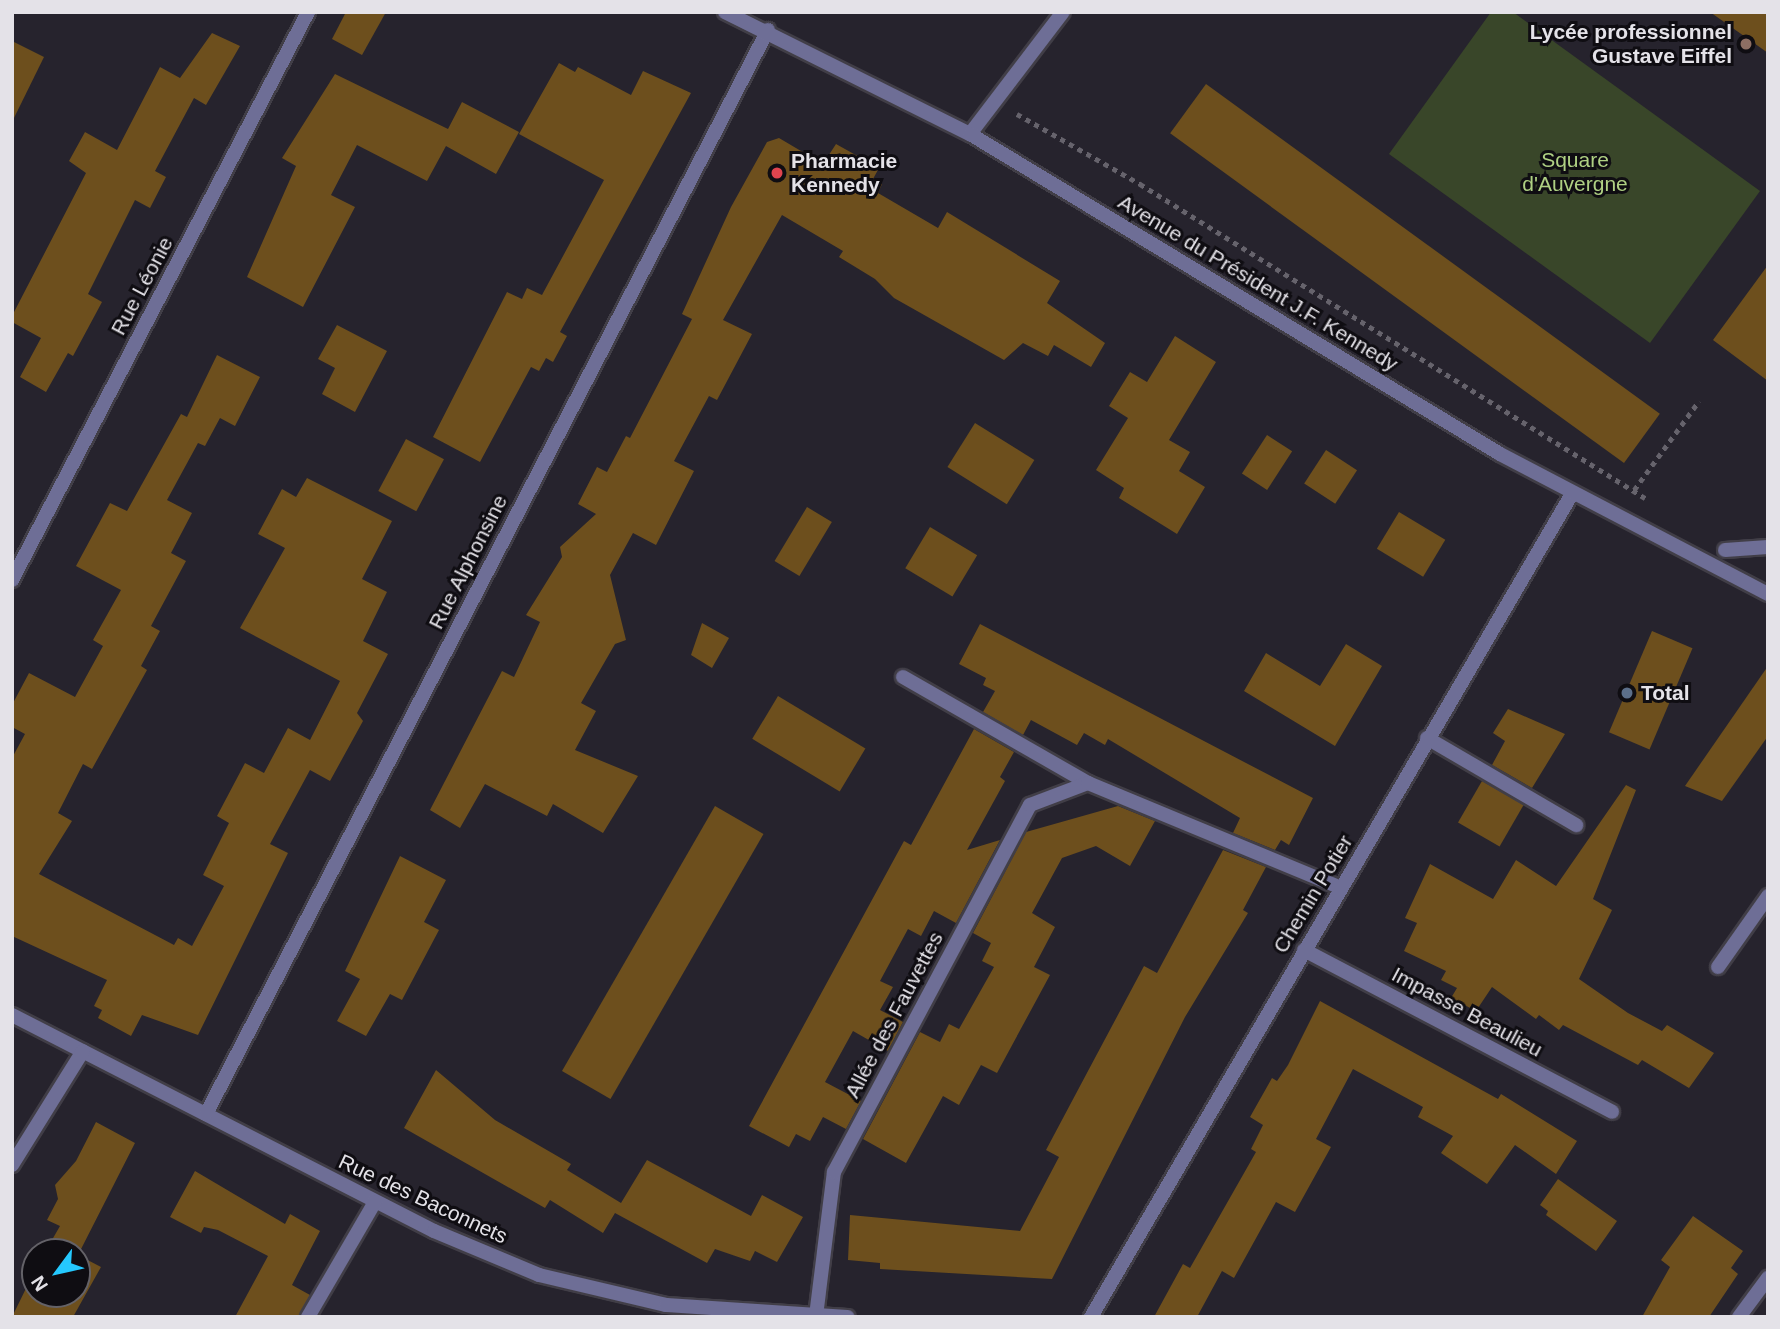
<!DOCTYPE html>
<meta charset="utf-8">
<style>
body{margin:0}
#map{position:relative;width:1780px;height:1329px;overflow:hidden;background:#26232d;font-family:Arial,sans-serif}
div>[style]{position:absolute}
.green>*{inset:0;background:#394629}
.building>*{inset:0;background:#6d4f1d;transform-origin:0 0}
.path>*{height:4.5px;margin-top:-2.25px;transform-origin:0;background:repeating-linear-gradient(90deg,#66636c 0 5px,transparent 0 10px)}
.roads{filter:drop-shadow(2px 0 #413e47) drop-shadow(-2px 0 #413e47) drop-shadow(0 2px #413e47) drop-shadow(0 -2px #413e47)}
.service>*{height:14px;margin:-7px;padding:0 7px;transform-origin:7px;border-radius:7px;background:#6e6e96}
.minor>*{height:14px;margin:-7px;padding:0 7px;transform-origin:7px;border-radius:7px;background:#6e6e96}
.tertiary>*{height:14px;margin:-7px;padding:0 7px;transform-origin:7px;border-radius:7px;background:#6e6e96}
.dots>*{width:19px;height:19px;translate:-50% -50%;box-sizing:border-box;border:4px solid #0f0d12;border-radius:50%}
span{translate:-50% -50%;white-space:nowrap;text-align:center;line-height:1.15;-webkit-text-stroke:6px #0f0d12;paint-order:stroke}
.poi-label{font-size:21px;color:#e4e2e8;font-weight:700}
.right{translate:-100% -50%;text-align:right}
.left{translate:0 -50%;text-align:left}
.park-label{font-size:21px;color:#afd083}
.street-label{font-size:21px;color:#e4e2e8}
.frame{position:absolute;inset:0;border:14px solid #e4e2e8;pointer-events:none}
.north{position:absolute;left:21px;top:1238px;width:70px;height:70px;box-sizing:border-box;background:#0f0d12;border:2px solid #646268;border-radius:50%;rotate:237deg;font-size:19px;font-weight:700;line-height:28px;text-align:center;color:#e4e2e8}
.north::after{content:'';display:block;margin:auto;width:24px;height:32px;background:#25c9fe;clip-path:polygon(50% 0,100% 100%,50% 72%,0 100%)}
</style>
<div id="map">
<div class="green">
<i style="clip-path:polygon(1491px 12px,1513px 12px,1760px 191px,1650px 343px,1389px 154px)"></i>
</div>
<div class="building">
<i style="clip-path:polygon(346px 12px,386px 12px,362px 55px,332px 39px)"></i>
<i style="clip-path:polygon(1710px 12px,1768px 12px,1768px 53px)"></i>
<i style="clip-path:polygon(212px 33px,240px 46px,206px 105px,194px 98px,155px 171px,166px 177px,150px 208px,135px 200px,88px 294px,102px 302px,73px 356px,68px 353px,46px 392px,20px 377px,41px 338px,12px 322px,12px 316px,86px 173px,69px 161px,85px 132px,117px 150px,160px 67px,180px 78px)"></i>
<i style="clip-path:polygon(12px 41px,44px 57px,12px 122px)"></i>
<i style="clip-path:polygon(559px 63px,575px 72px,578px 67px,631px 95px,643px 71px,691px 93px,560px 332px,567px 336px,553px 362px,546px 358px,539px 371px,531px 367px,480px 462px,433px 437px,507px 292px,522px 299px,527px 288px,542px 295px,604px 180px,519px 134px)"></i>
<i style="clip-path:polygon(335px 74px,448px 129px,462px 102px,519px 132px,496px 174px,446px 146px,427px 181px,357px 145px,331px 195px,355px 207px,303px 307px,247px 277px,296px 166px,282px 158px)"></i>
<i style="left:1206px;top:84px;width:561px;height:61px;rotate:36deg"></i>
<i style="clip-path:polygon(779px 138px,823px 164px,836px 144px,879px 168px,873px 179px,882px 184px,878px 193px,938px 228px,947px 212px,1060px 281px,1047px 303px,1105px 343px,1091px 367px,1054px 345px,1048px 356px,1023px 343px,1004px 360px,894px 298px,875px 279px,839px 257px,843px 251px,782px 215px,723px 320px,752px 334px,717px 400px,709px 396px,674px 461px,694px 471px,656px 545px,633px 533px,610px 575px,626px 640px,615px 644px,581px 703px,596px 711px,575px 750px,638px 776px,603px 833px,553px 804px,547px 816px,485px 784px,460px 828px,430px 810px,502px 671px,514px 677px,540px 622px,526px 615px,562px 557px,560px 547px,596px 514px,578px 504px,597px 467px,607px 472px,626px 436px,630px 438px,692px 319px,682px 314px,731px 207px,767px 142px)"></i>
<i style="clip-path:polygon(1768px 265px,1768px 381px,1713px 340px)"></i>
<i style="clip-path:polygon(337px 325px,387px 351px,355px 412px,322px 394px,335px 368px,318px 359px)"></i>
<i style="clip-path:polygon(1175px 336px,1216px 362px,1169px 440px,1190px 452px,1179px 471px,1205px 487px,1177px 534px,1119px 498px,1124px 488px,1096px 470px,1128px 418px,1109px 406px,1130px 372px,1147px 382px)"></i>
<i style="clip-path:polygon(217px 355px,260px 377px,235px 426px,220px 418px,205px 446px,198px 443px,167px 500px,192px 513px,171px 553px,186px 561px,151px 626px,160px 631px,141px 666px,147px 670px,92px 769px,83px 764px,58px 813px,72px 821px,39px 874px,174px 945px,178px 938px,192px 946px,224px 886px,203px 875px,229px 823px,217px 816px,245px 763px,264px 773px,288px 728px,310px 740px,340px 681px,240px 628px,285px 548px,258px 534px,282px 489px,296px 497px,307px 478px,392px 521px,362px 579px,387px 592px,363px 641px,388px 654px,357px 713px,363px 721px,330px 781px,310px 770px,270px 844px,288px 853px,198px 1035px,142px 1015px,131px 1036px,98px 1018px,102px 1010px,94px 1006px,107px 980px,12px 936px,12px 758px,25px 734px,12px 727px,12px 705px,29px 673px,75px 697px,103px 646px,93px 640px,121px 590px,76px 566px,110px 503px,127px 511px,181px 414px,187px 417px)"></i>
<i style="left:975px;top:423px;width:70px;height:52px;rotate:32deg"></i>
<i style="left:1267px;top:435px;width:30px;height:46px;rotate:33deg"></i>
<i style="left:406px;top:439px;width:43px;height:59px;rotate:28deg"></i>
<i style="left:1326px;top:450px;width:37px;height:40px;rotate:33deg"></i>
<i style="left:807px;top:507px;width:29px;height:63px;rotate:31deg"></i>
<i style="left:1399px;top:512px;width:54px;height:43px;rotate:31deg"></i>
<i style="left:930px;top:527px;width:55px;height:48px;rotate:31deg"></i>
<i style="clip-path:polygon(702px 623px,729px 638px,712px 668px,691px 655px)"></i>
<i style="clip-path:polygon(980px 624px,1313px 798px,1289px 845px,1281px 840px,1275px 850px,1233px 833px,1240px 818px,1108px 739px,1105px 745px,1084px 733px,1077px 745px,1031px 720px,1023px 735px,983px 712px,995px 691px,983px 685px,986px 678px,959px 664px)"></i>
<i style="left:1652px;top:631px;width:44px;height:110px;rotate:23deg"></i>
<i style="clip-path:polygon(1346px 644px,1382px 666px,1335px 746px,1244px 691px,1266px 653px,1320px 686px)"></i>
<i style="clip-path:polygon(1768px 666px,1768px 736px,1722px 801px,1685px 786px)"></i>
<i style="left:778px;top:696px;width:102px;height:50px;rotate:31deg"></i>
<i style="clip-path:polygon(1508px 709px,1565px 734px,1532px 788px,1492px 765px,1505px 741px,1493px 733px)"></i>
<i style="clip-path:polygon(974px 729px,1014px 752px,1000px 777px,1005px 781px,967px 850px,1000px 840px,956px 923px,934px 911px,921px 936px,908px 929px,880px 981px,893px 987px,880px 1010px,903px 1022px,888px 1051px,853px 1031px,825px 1082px,861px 1101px,846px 1129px,823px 1117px,810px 1141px,796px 1134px,789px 1147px,749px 1126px,904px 841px,911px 845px)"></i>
<i style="left:1482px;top:781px;width:48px;height:48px;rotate:30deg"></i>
<i style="clip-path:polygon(1626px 785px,1636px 790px,1593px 899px,1612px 910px,1579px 979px,1628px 1013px,1662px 1031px,1667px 1025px,1714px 1053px,1689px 1088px,1642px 1060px,1638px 1065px,1563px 1025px,1559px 1030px,1539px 1015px,1536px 1019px,1492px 987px,1476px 1011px,1451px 998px,1457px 988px,1441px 980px,1446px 971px,1404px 951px,1417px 923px,1405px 918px,1430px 864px,1493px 899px,1516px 860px,1556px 886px)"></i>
<i style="left:715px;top:806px;width:56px;height:306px;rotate:30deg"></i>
<i style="clip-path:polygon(1118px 806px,1155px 821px,1130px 866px,1096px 846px,1062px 858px,1032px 913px,1055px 927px,1034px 967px,1050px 975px,997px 1073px,981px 1065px,959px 1105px,943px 1096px,906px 1163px,863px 1139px,920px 1032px,940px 1042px,949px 1024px,959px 1029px,994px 967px,982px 961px,991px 943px,973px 933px,1026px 832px)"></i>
<i style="clip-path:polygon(1223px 850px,1266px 867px,1243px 910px,1248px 913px,1185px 1017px,1052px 1279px,880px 1269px,880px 1263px,848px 1260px,850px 1215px,1020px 1231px,1059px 1157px,1046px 1150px,1088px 1071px,1144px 966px,1157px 973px)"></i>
<i style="clip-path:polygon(400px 856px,446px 880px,424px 922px,439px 930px,402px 1000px,390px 994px,366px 1036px,337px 1021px,360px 979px,345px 971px)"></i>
<i style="clip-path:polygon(1320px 1001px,1498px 1099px,1501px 1094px,1577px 1141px,1556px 1174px,1515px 1145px,1487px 1184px,1441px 1153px,1453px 1136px,1418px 1117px,1423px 1107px,1353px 1069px,1316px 1139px,1331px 1147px,1295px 1212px,1276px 1202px,1234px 1278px,1222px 1271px,1197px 1317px,1154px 1317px,1183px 1264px,1190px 1268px,1256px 1152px,1251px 1149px,1263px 1125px,1250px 1117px,1272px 1078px,1277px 1081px,1288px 1065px)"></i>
<i style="clip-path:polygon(436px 1070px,495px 1120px,571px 1164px,567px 1170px,621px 1203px,647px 1160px,751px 1216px,762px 1195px,803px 1217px,777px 1262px,755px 1251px,750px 1261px,715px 1249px,707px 1263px,615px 1213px,603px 1233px,550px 1200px,545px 1208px,404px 1128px)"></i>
<i style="clip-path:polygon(96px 1122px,135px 1143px,78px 1255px,101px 1267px,73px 1317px,12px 1317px,35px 1270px,35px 1294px,77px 1294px,77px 1252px,45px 1252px,60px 1226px,47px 1220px,58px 1199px,55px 1185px,76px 1161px)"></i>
<i style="clip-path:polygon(195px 1171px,285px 1224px,290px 1214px,320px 1231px,292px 1285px,310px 1295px,298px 1317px,235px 1317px,268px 1256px,218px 1230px,204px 1227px,201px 1233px,170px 1217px)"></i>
<i style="clip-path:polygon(1558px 1179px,1617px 1221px,1596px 1251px,1546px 1215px,1548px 1211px,1540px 1205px)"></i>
<i style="clip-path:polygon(1693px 1216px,1743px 1251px,1731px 1268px,1738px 1274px,1709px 1317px,1642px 1317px,1670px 1267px,1661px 1260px)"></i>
</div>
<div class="path">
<i style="left:1017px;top:114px;width:142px;rotate:29.6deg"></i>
<i style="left:1140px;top:184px;width:595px;rotate:31.87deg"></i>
<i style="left:1634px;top:490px;width:110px;rotate:-53.9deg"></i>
</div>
<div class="roads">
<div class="service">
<i style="left:1725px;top:550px;width:43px;rotate:-4deg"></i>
<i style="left:1718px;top:967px;width:87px;rotate:-54.8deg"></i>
</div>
<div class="minor">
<i style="left:970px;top:134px;width:153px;rotate:-52.7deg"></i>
<i style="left:12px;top:580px;width:640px;rotate:-62.47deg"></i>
<i style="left:903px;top:677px;width:213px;rotate:29.8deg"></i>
<i style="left:1427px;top:738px;width:173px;rotate:30.3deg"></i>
<i style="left:1304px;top:950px;width:348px;rotate:27.7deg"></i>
<i style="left:12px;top:1015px;width:474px;rotate:27.1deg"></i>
<i style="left:434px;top:1231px;width:114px;rotate:22.7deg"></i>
<i style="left:539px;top:1275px;width:130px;rotate:13.3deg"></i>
<i style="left:666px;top:1305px;width:182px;rotate:3.8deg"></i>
<i style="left:206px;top:1114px;width:1221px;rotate:-62.6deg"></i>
<i style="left:12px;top:1165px;width:134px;rotate:-58.1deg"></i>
<i style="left:816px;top:1316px;width:145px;rotate:-82.9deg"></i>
<i style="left:834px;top:1172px;width:416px;rotate:-61.9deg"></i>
<i style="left:1030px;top:805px;width:62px;rotate:-20.8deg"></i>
<i style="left:1088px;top:783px;width:274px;rotate:22.5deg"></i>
<i style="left:308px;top:1317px;width:133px;rotate:-59.8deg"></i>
<i style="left:1091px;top:1317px;width:953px;rotate:-59.7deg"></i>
<i style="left:1739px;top:1317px;width:49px;rotate:-53.4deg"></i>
</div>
<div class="tertiary">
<i style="left:725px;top:12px;width:274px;rotate:26.5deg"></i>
<i style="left:970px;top:134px;width:619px;rotate:31.12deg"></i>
<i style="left:1500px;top:454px;width:302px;rotate:27.6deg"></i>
</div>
</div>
<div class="dots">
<i style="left:1746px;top:44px;background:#8d6e63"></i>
<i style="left:777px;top:173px;background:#e0444e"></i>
<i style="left:1627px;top:693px;background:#5c6f8a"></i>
</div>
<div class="poi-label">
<span class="right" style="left:1732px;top:44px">Lycée professionnel<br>Gustave Eiffel</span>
<span class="left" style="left:791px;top:173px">Pharmacie<br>Kennedy</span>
<span class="left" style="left:1641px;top:693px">Total</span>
</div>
<div class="park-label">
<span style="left:1575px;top:172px">Square<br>d'Auvergne</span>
</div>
<div class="street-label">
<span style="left:1258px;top:283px;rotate:31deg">Avenue du Président J.F. Kennedy</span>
<span style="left:142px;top:286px;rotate:-62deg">Rue Léonie</span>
<span style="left:468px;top:562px;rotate:-63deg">Rue Alphonsine</span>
<span style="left:1313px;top:894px;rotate:-59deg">Chemin Potier</span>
<span style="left:1467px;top:1012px;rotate:28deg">Impasse Beaulieu</span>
<span style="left:894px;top:1015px;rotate:-62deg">Allée des Fauvettes</span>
<span style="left:423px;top:1199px;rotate:25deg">Rue des Baconnets</span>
</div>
<div class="frame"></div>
<div class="north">N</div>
</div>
